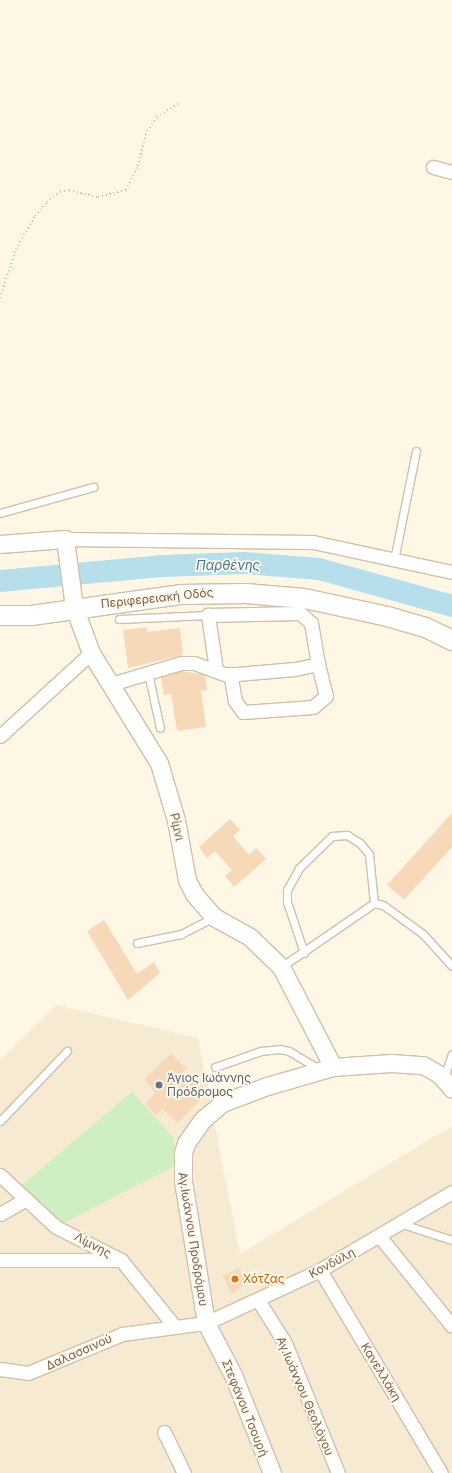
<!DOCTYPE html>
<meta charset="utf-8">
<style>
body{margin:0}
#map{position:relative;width:452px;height:1473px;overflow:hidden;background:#fff7e5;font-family:Inter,sans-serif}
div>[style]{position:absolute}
.residential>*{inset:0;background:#f7ead2}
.green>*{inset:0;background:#cfeec1}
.river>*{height:22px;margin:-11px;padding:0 11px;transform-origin:11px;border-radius:11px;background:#b6deeb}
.building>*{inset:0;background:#f7d8b9}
.path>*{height:2px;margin-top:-1px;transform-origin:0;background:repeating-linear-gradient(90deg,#ddbb9b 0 1px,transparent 0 4px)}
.roads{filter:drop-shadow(1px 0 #d2bfa9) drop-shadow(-1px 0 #d2bfa9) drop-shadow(0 1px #d2bfa9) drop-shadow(0 -1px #d2bfa9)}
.service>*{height:7px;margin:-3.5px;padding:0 3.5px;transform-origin:3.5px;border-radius:3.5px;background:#fff}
.minor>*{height:13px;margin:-6.5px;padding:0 6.5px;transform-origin:6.5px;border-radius:6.5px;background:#fff}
.tertiary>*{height:17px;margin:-8.5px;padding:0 8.5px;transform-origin:8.5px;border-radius:8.5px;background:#fff}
.secondary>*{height:19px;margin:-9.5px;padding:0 9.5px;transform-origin:9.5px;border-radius:9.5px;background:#fff}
.dots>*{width:11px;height:11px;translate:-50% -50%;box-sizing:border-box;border:2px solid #fffaed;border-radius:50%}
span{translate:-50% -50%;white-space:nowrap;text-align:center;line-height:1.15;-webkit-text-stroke:3.5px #fffaed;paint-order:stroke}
.street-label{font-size:12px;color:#7b5e46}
.worship-label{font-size:12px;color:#5b616d}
.left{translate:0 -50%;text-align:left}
.food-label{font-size:12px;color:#c56008}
.water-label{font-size:13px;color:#3d7a90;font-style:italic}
</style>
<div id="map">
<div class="residential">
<i style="clip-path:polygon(56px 1005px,198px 1038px,240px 1254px,452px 1126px,452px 1473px,0 1473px,0 1060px)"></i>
</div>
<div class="green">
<i style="clip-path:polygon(132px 1092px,173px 1137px,177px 1165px,64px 1223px,15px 1191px)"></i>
</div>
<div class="river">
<i style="left:0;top:581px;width:164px;rotate:-5.3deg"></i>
<i style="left:163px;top:566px;width:81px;rotate:-2.1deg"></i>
<i style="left:244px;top:563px;width:75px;rotate:4.6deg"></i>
<i style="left:319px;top:569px;width:138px;rotate:15.5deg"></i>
</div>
<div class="building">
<i style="clip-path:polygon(147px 627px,147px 632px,180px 628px,183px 655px,128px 668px,123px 630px)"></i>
<i style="clip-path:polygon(182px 671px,205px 675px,207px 690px,201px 691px,206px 727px,177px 731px,171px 694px,164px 695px,161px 677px)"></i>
<i style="clip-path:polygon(452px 813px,452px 847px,404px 900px,387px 885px)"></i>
<i style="clip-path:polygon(230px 819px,240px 830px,233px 836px,249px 855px,256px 848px,266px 859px,234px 887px,225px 876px,232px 870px,215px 851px,207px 858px,199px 847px)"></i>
<i style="clip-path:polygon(104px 920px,137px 974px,154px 962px,160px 973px,128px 1000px,87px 931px)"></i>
<i style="clip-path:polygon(171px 1053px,187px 1069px,182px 1073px,206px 1094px,178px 1123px,163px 1109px,155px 1115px,145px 1103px,156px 1093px,144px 1079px)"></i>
<i style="clip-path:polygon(239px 1268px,246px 1283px,232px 1294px,223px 1276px)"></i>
</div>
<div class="path">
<i style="left:0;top:298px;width:52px;rotate:-71.9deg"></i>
<i style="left:16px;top:249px;width:38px;rotate:-60deg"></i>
<i style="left:35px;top:216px;width:18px;rotate:-49deg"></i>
<i style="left:47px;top:202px;width:16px;rotate:-38deg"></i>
<i style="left:60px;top:192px;width:9px;rotate:-13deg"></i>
<i style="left:69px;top:190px;width:30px;rotate:14deg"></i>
<i style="left:98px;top:197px;width:29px;rotate:-14deg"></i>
<i style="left:126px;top:190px;width:27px;rotate:-63deg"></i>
<i style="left:138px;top:166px;width:36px;rotate:-76deg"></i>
<i style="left:147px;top:131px;width:17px;rotate:-54deg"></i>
<i style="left:157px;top:117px;width:27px;rotate:-33deg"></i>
</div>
<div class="roads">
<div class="service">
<i style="left:0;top:513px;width:97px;rotate:-15.6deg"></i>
<i style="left:394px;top:560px;width:111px;rotate:-78.6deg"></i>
<i style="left:119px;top:619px;width:89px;rotate:-2.6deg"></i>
<i style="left:148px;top:673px;width:56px;rotate:77.7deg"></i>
<i style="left:137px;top:943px;width:45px;rotate:-11.6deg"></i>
<i style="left:181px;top:934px;width:37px;rotate:-27deg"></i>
<i style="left:304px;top:953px;width:54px;rotate:-108.4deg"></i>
<i style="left:287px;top:902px;width:12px;rotate:-90deg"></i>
<i style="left:287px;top:890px;width:25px;rotate:-61deg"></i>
<i style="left:299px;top:868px;width:46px;rotate:-44.1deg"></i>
<i style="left:332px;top:836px;width:15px;rotate:-4deg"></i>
<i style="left:347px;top:835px;width:15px;rotate:32deg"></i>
<i style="left:360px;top:843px;width:14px;rotate:51deg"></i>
<i style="left:369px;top:854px;width:49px;rotate:84.2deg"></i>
<i style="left:281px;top:967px;width:113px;rotate:-34.5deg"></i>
<i style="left:374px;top:903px;width:9px;rotate:13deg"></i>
<i style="left:383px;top:905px;width:49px;rotate:35.9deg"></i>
<i style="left:423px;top:934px;width:43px;rotate:47.8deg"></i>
<i style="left:215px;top:1067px;width:49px;rotate:-19.2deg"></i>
<i style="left:261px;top:1051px;width:18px;rotate:-6deg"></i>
<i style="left:279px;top:1049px;width:10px;rotate:11deg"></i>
<i style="left:289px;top:1051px;width:35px;rotate:31deg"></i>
<i style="left:444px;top:1078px;width:25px;rotate:-72deg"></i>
<i style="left:0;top:1121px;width:97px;rotate:-46.3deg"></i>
<i style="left:402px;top:1224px;width:52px;rotate:17.7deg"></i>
</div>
<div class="minor">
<i style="left:433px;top:167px;width:20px;rotate:15deg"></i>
<i style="left:65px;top:539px;width:248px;rotate:0.7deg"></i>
<i style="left:313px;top:542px;width:142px;rotate:12.2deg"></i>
<i style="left:216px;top:670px;width:56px;rotate:-98.3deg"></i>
<i style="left:208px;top:615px;width:92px;rotate:-1.2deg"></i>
<i style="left:300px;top:613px;width:15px;rotate:42deg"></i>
<i style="left:311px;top:623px;width:42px;rotate:80.3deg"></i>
<i style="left:111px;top:684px;width:73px;rotate:-16.7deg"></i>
<i style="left:181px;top:663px;width:13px"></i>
<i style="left:194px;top:663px;width:33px;rotate:20deg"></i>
<i style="left:225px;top:674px;width:12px"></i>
<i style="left:237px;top:674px;width:58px;rotate:-4.9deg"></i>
<i style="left:295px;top:669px;width:24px;rotate:-12deg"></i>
<i style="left:318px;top:664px;width:33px;rotate:76deg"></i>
<i style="left:326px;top:696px;width:17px;rotate:140deg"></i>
<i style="left:313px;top:707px;width:70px;rotate:175.9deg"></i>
<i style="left:243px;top:712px;width:14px;rotate:-126deg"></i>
<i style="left:235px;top:701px;width:27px;rotate:-100deg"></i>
<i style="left:0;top:736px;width:123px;rotate:-42.4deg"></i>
<i style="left:0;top:1175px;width:76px;rotate:42.9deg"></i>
<i style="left:56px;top:1227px;width:73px;rotate:26.9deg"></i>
<i style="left:121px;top:1260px;width:86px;rotate:51.1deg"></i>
<i style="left:0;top:1214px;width:28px;rotate:-30deg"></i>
<i style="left:380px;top:1237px;width:114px;rotate:51deg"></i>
<i style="left:0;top:1260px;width:121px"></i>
<i style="left:320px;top:1270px;width:236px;rotate:59.2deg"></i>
<i style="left:258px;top:1300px;width:51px;rotate:57.9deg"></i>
<i style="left:285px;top:1343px;width:140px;rotate:67.8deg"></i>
<i style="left:0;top:1369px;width:28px;rotate:8deg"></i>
<i style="left:28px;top:1373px;width:102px;rotate:-22.5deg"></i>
<i style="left:122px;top:1334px;width:85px;rotate:-7.5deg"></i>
<i style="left:206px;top:1323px;width:126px;rotate:-24.9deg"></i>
<i style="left:320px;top:1270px;width:153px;rotate:-30.6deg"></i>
<i style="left:164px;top:1432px;width:46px;rotate:64deg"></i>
</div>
<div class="tertiary">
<i style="left:0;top:544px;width:65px;rotate:-4.4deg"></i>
<i style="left:65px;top:539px;width:69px;rotate:82.5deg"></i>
<i style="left:74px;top:607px;width:49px;rotate:69.7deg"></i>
<i style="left:91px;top:653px;width:129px;rotate:58.3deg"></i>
<i style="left:159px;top:763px;width:59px;rotate:73.4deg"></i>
<i style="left:176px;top:820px;width:61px;rotate:79.6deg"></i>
<i style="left:187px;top:880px;width:16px;rotate:63deg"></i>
<i style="left:194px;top:894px;width:30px;rotate:49deg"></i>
<i style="left:214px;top:917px;width:41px;rotate:29.1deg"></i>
<i style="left:250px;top:937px;width:43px;rotate:44.1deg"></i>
<i style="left:281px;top:967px;width:113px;rotate:62.5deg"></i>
<i style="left:272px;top:1473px;width:105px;rotate:-111.7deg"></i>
<i style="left:233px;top:1375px;width:59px;rotate:-117.4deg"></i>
<i style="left:206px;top:1323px;width:144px;rotate:-99.2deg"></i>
<i style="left:183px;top:1181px;width:28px;rotate:-90deg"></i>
<i style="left:183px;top:1153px;width:10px;rotate:-73deg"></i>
<i style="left:186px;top:1143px;width:28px;rotate:-55deg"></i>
<i style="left:202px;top:1120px;width:26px;rotate:-40deg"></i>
<i style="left:222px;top:1103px;width:48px;rotate:-20.7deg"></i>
<i style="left:267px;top:1086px;width:69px;rotate:-16.1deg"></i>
<i style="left:333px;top:1067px;width:58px;rotate:-3.9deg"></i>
<i style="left:391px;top:1063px;width:32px;rotate:4deg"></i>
<i style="left:423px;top:1065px;width:20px;rotate:30deg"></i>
<i style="left:440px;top:1075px;width:18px;rotate:49deg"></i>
</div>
<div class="secondary">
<i style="left:0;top:615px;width:31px"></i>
<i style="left:31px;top:615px;width:150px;rotate:-8deg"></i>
<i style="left:180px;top:594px;width:65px;rotate:-0.9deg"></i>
<i style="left:245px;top:593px;width:59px;rotate:4.8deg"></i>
<i style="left:304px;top:598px;width:85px;rotate:12.2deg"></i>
<i style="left:387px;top:616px;width:40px;rotate:16deg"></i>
<i style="left:425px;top:627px;width:30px;rotate:26deg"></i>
</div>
</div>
<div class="dots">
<i style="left:159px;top:1085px;background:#6b7280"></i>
<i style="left:235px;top:1279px;background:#e8710a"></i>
</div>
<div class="street-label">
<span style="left:157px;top:598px;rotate:-6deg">Περιφερειακή Οδός</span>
<span style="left:177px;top:827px;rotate:78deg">Ρίμνι</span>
<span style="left:193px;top:1239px;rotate:81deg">Αγ.Ιωάννου Προδρόμου</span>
<span style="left:93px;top:1245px;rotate:28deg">Λίμνης</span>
<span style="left:332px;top:1263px;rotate:-28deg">Κονδύλη</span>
<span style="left:79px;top:1352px;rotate:-24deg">Δαλασσινού</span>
<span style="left:381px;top:1372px;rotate:59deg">Κανελλάκη</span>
<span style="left:305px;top:1396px;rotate:67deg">Αγ.Ιωάννου Θεολόγου</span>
<span style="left:245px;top:1408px;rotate:68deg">Στεφάνου Τσουρή</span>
</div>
<div class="worship-label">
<span class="left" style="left:167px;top:1085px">Άγιος Ιωάννης<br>Πρόδρομος</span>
</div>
<div class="food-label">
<span class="left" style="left:243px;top:1279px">Χότζας</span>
</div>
<div class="water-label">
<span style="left:228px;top:565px">Παρθένης</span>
</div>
</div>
